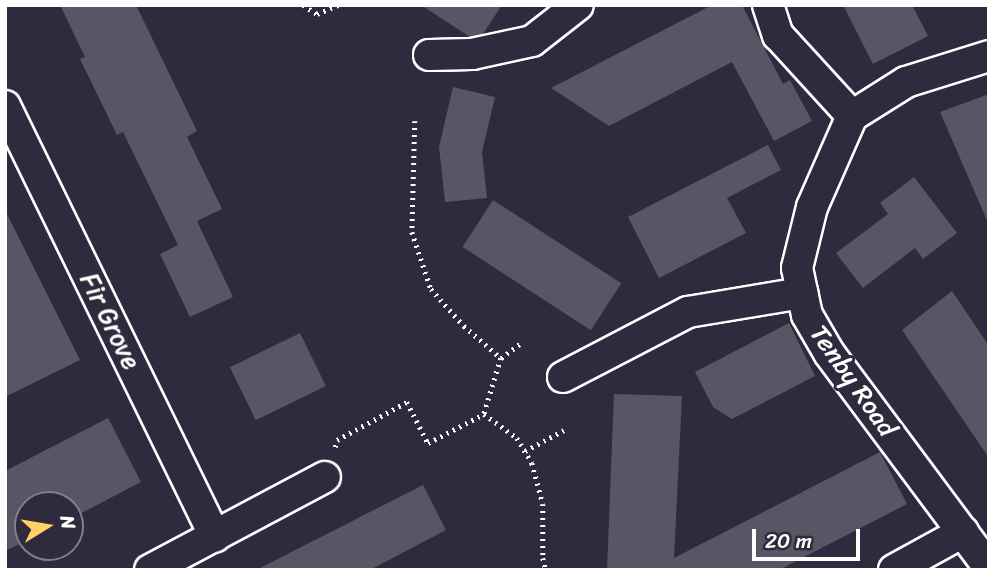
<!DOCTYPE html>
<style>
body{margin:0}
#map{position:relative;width:994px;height:575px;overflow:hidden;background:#2f2a3d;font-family:Sriracha,sans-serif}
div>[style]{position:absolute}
.building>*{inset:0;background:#595564;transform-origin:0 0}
.path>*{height:4.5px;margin-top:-2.25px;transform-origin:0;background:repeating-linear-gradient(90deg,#fff 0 2px,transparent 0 7px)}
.roads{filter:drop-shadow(2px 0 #fff) drop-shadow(-2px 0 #fff) drop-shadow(0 2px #fff) drop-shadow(0 -2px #fff)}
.street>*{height:30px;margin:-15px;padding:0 15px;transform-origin:15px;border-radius:15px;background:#2f2a3d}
span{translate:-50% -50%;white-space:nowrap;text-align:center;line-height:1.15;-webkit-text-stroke:6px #2f2a3d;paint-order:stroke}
.street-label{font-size:26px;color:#fff}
.frame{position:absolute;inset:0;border:7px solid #fff;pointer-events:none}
.north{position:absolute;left:14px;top:491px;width:70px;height:70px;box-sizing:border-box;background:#2f2a3d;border:2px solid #827f8b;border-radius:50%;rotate:79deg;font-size:19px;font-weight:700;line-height:28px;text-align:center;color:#fff}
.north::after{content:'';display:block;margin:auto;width:24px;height:32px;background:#ffd166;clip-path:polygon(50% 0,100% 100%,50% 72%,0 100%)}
.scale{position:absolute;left:752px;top:529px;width:108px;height:32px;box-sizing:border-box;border:4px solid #fff;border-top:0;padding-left:9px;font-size:21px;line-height:24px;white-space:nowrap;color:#fff;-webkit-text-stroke:5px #2f2a3d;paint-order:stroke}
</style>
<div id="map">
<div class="building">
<i style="clip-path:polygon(60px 5px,136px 5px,197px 131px,187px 137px,222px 209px,197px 221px,233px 297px,190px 317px,160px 254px,178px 245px,123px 132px,117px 135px,80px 59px,85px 57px)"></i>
<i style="clip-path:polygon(421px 5px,502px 5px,483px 34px,470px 37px)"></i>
<i style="clip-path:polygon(712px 5px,742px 5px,783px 84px,790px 80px,812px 121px,774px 141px,732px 62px,609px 126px,551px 88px)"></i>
<i style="clip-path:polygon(843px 5px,912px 5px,928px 36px,873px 64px)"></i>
<i style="clip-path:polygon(453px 87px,495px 97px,482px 152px,487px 198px,445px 202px,439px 147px)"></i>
<i style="clip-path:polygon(989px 94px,989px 225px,940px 112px)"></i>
<i style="clip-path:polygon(768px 145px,781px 170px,727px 198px,746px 233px,659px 278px,628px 217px)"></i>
<i style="clip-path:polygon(914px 177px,957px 233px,923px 259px,915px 248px,863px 288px,836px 253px,888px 214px,880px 203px)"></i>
<i style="left:493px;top:200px;width:153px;height:56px;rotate:33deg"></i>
<i style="clip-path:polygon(5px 210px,80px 360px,5px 397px)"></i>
<i style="clip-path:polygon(952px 291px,989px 346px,989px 458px,902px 330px)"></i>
<i style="clip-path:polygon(789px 323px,815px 376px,732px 419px,713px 407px,695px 372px)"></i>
<i style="left:300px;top:333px;width:59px;height:78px;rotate:64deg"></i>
<i style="clip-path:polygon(614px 394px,682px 396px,674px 558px,880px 452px,907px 504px,779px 570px,607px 570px)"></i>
<i style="clip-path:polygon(108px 418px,141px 482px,70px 519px,70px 505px,28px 505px,28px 540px,5px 551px,5px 471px)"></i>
<i style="clip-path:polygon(423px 485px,446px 530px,370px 570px,256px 570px)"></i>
</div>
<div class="path">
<i style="left:303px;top:5px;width:17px;rotate:33deg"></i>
<i style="left:317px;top:14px;width:23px;rotate:-23deg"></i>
<i style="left:415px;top:121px;width:111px;rotate:91.5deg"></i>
<i style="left:412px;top:232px;width:60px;rotate:71.6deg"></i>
<i style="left:431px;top:289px;width:50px;rotate:48.3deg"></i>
<i style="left:464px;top:326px;width:49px;rotate:40.9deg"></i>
<i style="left:501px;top:358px;width:59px;rotate:106.9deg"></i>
<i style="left:484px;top:414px;width:41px;rotate:36deg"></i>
<i style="left:517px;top:438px;width:29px;rotate:59deg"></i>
<i style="left:532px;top:463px;width:42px;rotate:75deg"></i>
<i style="left:543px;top:504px;width:54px;rotate:90deg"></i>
<i style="left:543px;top:558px;width:12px;rotate:76deg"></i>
<i style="left:501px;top:358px;width:25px;rotate:-37deg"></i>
<i style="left:335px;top:447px;width:7px;rotate:-74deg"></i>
<i style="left:337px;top:440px;width:80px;rotate:-28.5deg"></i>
<i style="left:407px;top:402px;width:46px;rotate:62.9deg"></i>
<i style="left:428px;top:443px;width:63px;rotate:-27.4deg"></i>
<i style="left:525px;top:451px;width:44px;rotate:-28.3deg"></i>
</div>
<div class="roads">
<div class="street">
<i style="left:768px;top:5px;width:32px;rotate:72deg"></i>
<i style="left:778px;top:35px;width:110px;rotate:47.6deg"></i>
<i style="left:429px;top:55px;width:43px;rotate:-1.3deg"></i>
<i style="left:472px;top:54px;width:61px;rotate:-12.2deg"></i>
<i style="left:532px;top:41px;width:58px;rotate:-38deg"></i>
<i style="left:989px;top:56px;width:87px;rotate:162.6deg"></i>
<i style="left:906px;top:82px;width:64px;rotate:147.8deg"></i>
<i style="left:852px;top:116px;width:99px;rotate:113.7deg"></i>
<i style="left:812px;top:207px;width:63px;rotate:103.8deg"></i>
<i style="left:797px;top:268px;width:48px;rotate:78deg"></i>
<i style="left:807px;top:315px;width:44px;rotate:59.9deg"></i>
<i style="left:829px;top:353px;width:268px;rotate:53.3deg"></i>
<i style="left:5px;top:106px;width:479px;rotate:64deg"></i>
<i style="left:563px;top:377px;width:141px;rotate:-27.5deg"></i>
<i style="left:688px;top:312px;width:116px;rotate:-9.5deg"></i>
<i style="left:150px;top:570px;width:198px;rotate:-28deg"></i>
<i style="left:894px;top:570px;width:79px;rotate:-28.8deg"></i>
</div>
</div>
<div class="street-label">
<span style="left:110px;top:321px;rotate:64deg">Fir Grove</span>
<span style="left:853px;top:381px;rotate:55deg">Tenby Road</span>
</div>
<div class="frame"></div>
<div class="north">N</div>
<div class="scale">20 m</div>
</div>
